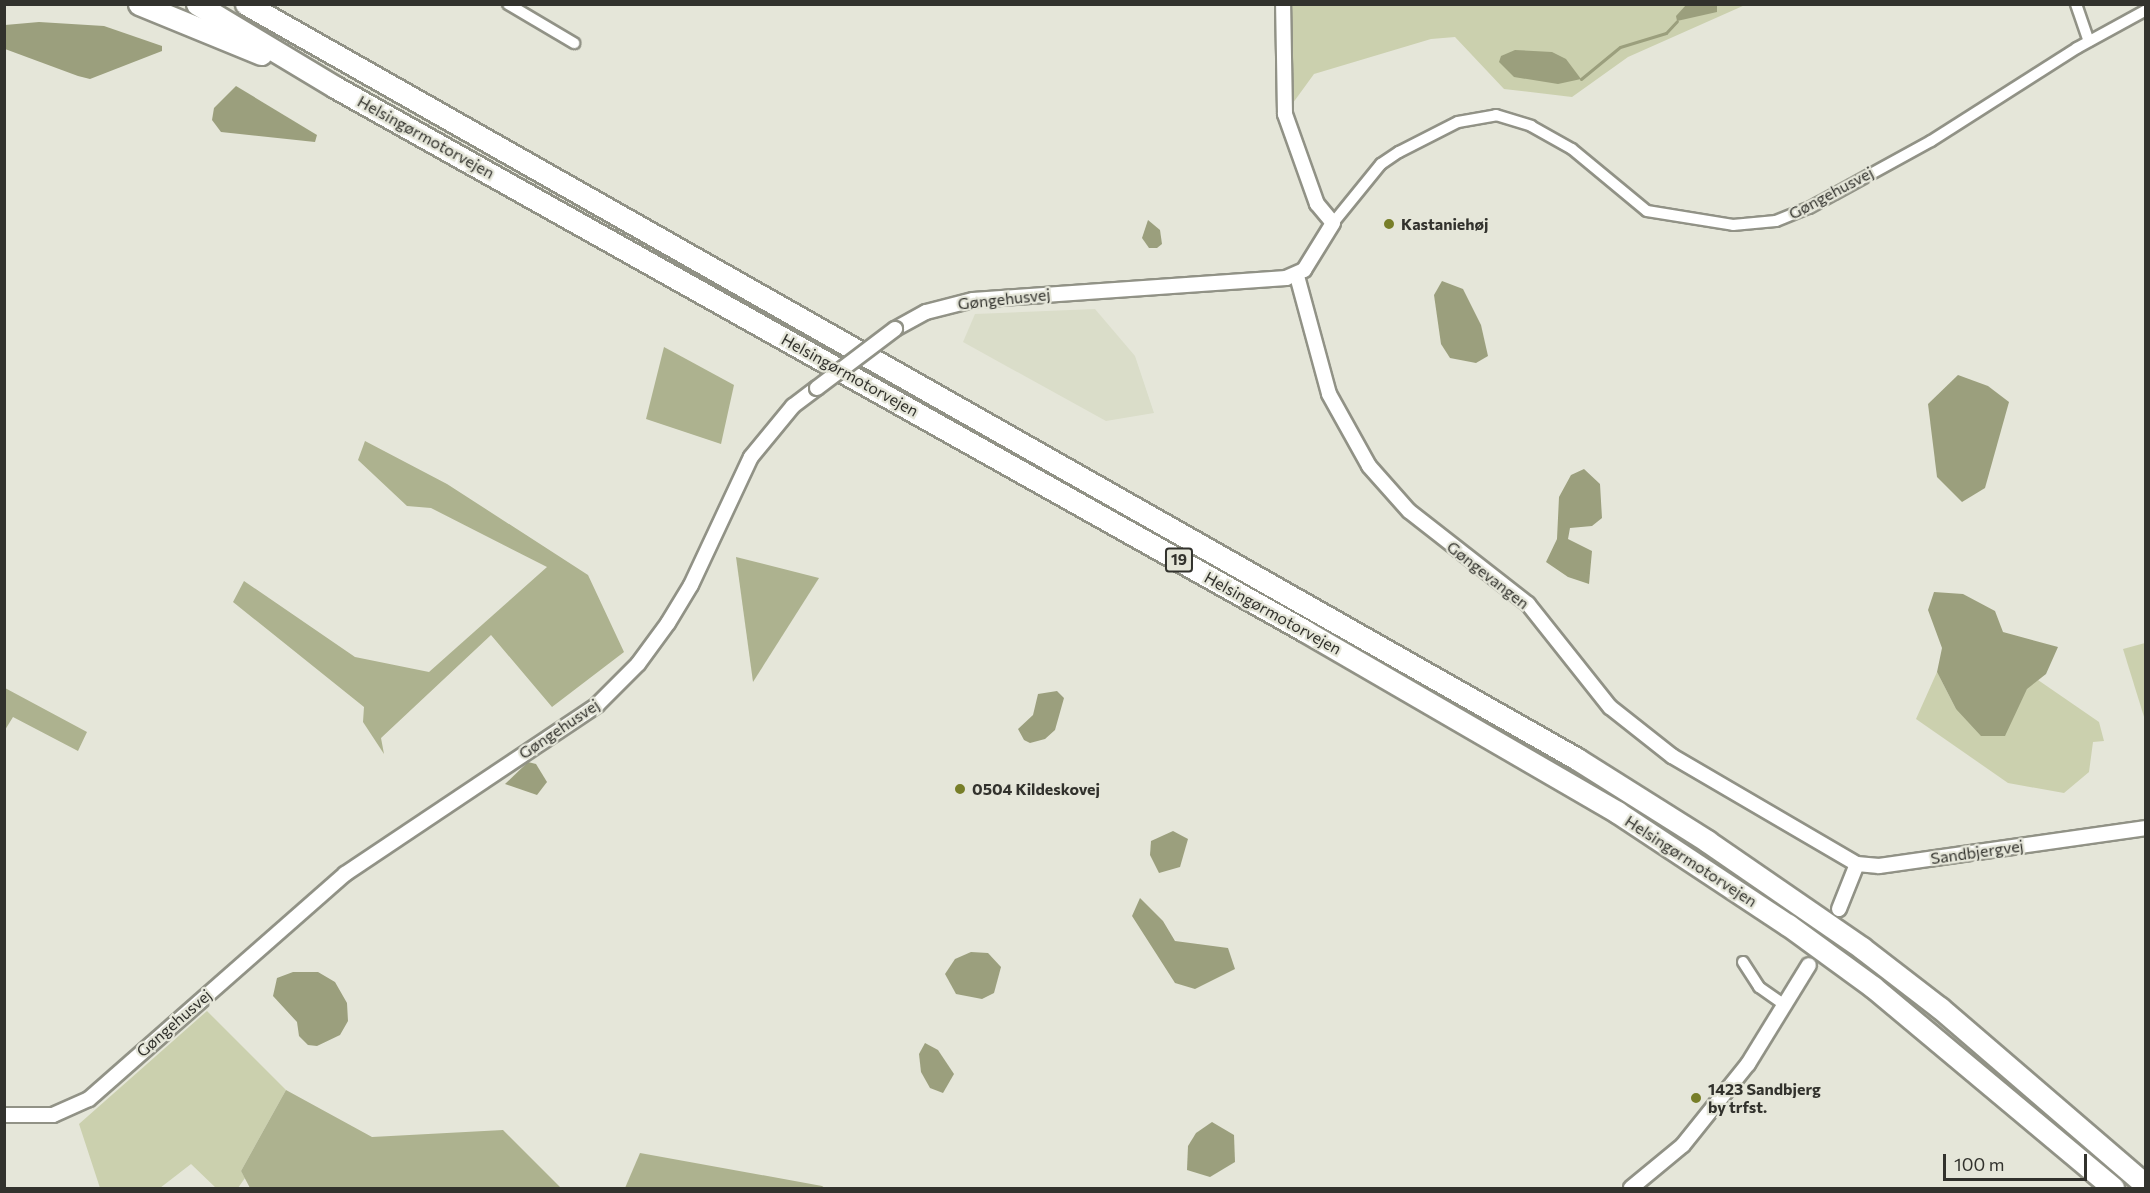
<!DOCTYPE html>
<meta charset="utf-8">
<style>
body{margin:0}
#map{position:relative;width:2150px;height:1193px;overflow:hidden;background:#e5e6d9;font-family:Commissioner,sans-serif}
div>[style]{position:absolute}
.built>*{inset:0;background:#daddc9}
.green>*{inset:0;background:#cbd0ae}
.forest>*{inset:0;background:#adb28f}
.water>*{inset:0;background:#9b9f7d}
.stream>*{height:3px;margin:-1.5px;padding:0 1.5px;transform-origin:1.5px;border-radius:1.5px;background:#9b9f7d}
.roads{filter:drop-shadow(2px 0 #919286) drop-shadow(-2px 0 #919286) drop-shadow(0 2px #919286) drop-shadow(0 -2px #919286)}
.minor>*{height:10px;margin:-5px;padding:0 5px;transform-origin:5px;border-radius:5px;background:#fff}
.tertiary>*{height:14px;margin:-7px;padding:0 7px;transform-origin:7px;border-radius:7px;background:#fff}
.motorway>*{height:21px;margin:-10.5px;padding:0 10.5px;transform-origin:10.5px;border-radius:10.5px;background:#fff}
.bridges{filter:drop-shadow(2px 0 #919286) drop-shadow(-2px 0 #919286) drop-shadow(0 2px #919286) drop-shadow(0 -2px #919286)}
.tertiary-bridge>*{height:14px;margin:-7px;padding:0 7px;transform-origin:7px;border-radius:7px;background:#fff}
.dots>*{width:16px;height:16px;translate:-50% -50%;box-sizing:border-box;border:3px solid #e5e6d9;border-radius:50%}
span{translate:-50% -50%;white-space:nowrap;text-align:center;line-height:1.15;-webkit-text-stroke:4.5px #e5e6d9;paint-order:stroke}
.shield-label span{padding:2px 4px;background:#e5e6d9;border:2px solid;border-radius:4px;-webkit-text-stroke-width:0}
.shield-label{font-size:15px;color:#32322d;font-weight:700}
.street-label{font-size:16px;color:#32322d}
.poi-label{font-size:16px;color:#32322d;font-weight:700}
.left{translate:0 -50%;text-align:left}
.frame{position:absolute;inset:0;border:6px solid #32322d;pointer-events:none}
.scale{position:absolute;left:1943px;top:1154px;width:144px;height:27px;box-sizing:border-box;border:3px solid #32322d;border-top:0;padding-left:8px;font-size:18px;line-height:21px;white-space:nowrap;color:#32322d;-webkit-text-stroke:4px #e5e6d9;paint-order:stroke}
</style>
<div id="map">
<div class="built">
<i style="clip-path:polygon(1095px 309px,1135px 356px,1154px 413px,1106px 421px,963px 342px,975px 314px)"></i>
</div>
<div class="green">
<i style="clip-path:polygon(1288px 5px,1745px 5px,1628px 57px,1572px 97px,1504px 89px,1455px 37px,1431px 39px,1314px 74px,1290px 107px,1287px 93px,1292px 43px)"></i>
<i style="clip-path:polygon(2145px 643px,2146px 643px,2145px 720px,2123px 649px)"></i>
<i style="clip-path:polygon(1937px 672px,1956px 709px,2004px 736px,2027px 688px,2038px 680px,2099px 722px,2104px 741px,2093px 742px,2089px 772px,2064px 793px,2008px 783px,1916px 719px)"></i>
<i style="clip-path:polygon(207px 1011px,286px 1090px,241px 1171px,245px 1178px,238px 1188px,216px 1188px,191px 1164px,160px 1188px,100px 1188px,79px 1124px)"></i>
</div>
<div class="forest">
<i style="clip-path:polygon(664px 347px,734px 385px,721px 444px,646px 419px)"></i>
<i style="clip-path:polygon(365px 441px,447px 484px,588px 575px,624px 652px,552px 707px,491px 635px,381px 738px,384px 754px,363px 722px,364px 707px,233px 602px,244px 581px,355px 657px,429px 672px,547px 567px,431px 508px,407px 506px,358px 460px)"></i>
<i style="clip-path:polygon(736px 557px,819px 578px,753px 682px)"></i>
<i style="clip-path:polygon(5px 688px,87px 732px,78px 751px,13px 717px,5px 730px)"></i>
<i style="clip-path:polygon(286px 1090px,372px 1137px,503px 1130px,561px 1188px,250px 1188px,241px 1171px)"></i>
<i style="clip-path:polygon(640px 1153px,822px 1186px,825px 1188px,625px 1188px)"></i>
</div>
<div class="water">
<i style="clip-path:polygon(1686px 5px,1717px 5px,1717px 12px,1677px 21px,1676px 16px)"></i>
<i style="clip-path:polygon(39px 22px,104px 26px,162px 46px,162px 51px,90px 79px,78px 76px,5px 49px,5px 25px)"></i>
<i style="clip-path:polygon(1515px 50px,1552px 52px,1566px 59px,1581px 79px,1558px 84px,1514px 77px,1499px 62px,1501px 56px)"></i>
<i style="clip-path:polygon(236px 86px,317px 135px,315px 142px,221px 132px,212px 120px,214px 108px)"></i>
<i style="clip-path:polygon(1148px 220px,1160px 230px,1162px 244px,1157px 248px,1149px 248px,1142px 238px)"></i>
<i style="clip-path:polygon(1442px 281px,1463px 289px,1481px 325px,1488px 356px,1476px 363px,1450px 358px,1441px 344px,1434px 295px)"></i>
<i style="clip-path:polygon(1958px 375px,1988px 386px,2009px 402px,1985px 488px,1962px 502px,1937px 477px,1928px 404px)"></i>
<i style="clip-path:polygon(1584px 469px,1600px 484px,1602px 518px,1592px 526px,1570px 528px,1568px 539px,1592px 551px,1589px 584px,1568px 577px,1546px 562px,1557px 539px,1559px 497px,1571px 475px)"></i>
<i style="clip-path:polygon(1934px 592px,1963px 594px,1995px 611px,2003px 632px,2058px 647px,2046px 674px,2027px 689px,2005px 736px,1981px 736px,1956px 709px,1937px 672px,1942px 648px,1928px 610px)"></i>
<i style="clip-path:polygon(1057px 691px,1064px 698px,1055px 730px,1045px 739px,1030px 743px,1024px 740px,1018px 729px,1033px 715px,1038px 694px)"></i>
<i style="clip-path:polygon(528px 762px,536px 764px,547px 782px,537px 795px,505px 784px)"></i>
<i style="clip-path:polygon(1173px 831px,1188px 839px,1180px 867px,1159px 873px,1150px 855px,1151px 841px)"></i>
<i style="clip-path:polygon(1140px 898px,1163px 921px,1175px 941px,1228px 948px,1235px 969px,1195px 989px,1175px 983px,1132px 916px)"></i>
<i style="clip-path:polygon(971px 952px,988px 953px,1001px 967px,994px 993px,982px 999px,956px 994px,945px 974px,955px 959px)"></i>
<i style="clip-path:polygon(293px 972px,318px 972px,335px 982px,347px 1003px,348px 1021px,340px 1035px,317px 1046px,308px 1045px,299px 1036px,297px 1022px,273px 996px,277px 978px)"></i>
<i style="clip-path:polygon(925px 1043px,938px 1050px,954px 1074px,943px 1093px,930px 1088px,921px 1072px,919px 1054px)"></i>
<i style="clip-path:polygon(1212px 1122px,1234px 1135px,1235px 1162px,1210px 1177px,1187px 1170px,1188px 1146px,1196px 1133px)"></i>
</div>
<div class="stream">
<i style="left:1581px;top:79px;width:50px;rotate:-39.4deg"></i>
<i style="left:1620px;top:47px;width:48px;rotate:-16.9deg"></i>
<i style="left:1666px;top:33px;width:16px;rotate:-47deg"></i>
</div>
<div class="roads">
<div class="minor">
<i style="left:508px;top:4px;width:77px;rotate:30.6deg"></i>
<i style="left:2076px;top:4px;width:39px;rotate:71deg"></i>
<i style="left:1333px;top:223px;width:76px;rotate:-50.9deg"></i>
<i style="left:1381px;top:164px;width:22px;rotate:-34deg"></i>
<i style="left:1399px;top:152px;width:66px;rotate:-27deg"></i>
<i style="left:1458px;top:122px;width:39px;rotate:-10deg"></i>
<i style="left:1496px;top:115px;width:37px;rotate:17deg"></i>
<i style="left:1531px;top:126px;width:47px;rotate:29.3deg"></i>
<i style="left:1572px;top:149px;width:97px;rotate:39.6deg"></i>
<i style="left:1647px;top:211px;width:87px;rotate:9.2deg"></i>
<i style="left:1733px;top:225px;width:43px;rotate:-5.3deg"></i>
<i style="left:1776px;top:221px;width:35px;rotate:-22deg"></i>
<i style="left:1809px;top:208px;width:139px;rotate:-28.8deg"></i>
<i style="left:1931px;top:141px;width:173px;rotate:-32.5deg"></i>
<i style="left:2077px;top:48px;width:79px;rotate:-28.8deg"></i>
<i style="left:1743px;top:962px;width:30px;rotate:57deg"></i>
<i style="left:1759px;top:987px;width:32px;rotate:35deg"></i>
</div>
<div class="tertiary">
<i style="left:1297px;top:276px;width:122px;rotate:74.8deg"></i>
<i style="left:1329px;top:394px;width:82px;rotate:60.9deg"></i>
<i style="left:1369px;top:466px;width:60px;rotate:48.4deg"></i>
<i style="left:1409px;top:511px;width:151px;rotate:38deg"></i>
<i style="left:1528px;top:604px;width:132px;rotate:51.5deg"></i>
<i style="left:1610px;top:707px;width:79px;rotate:38.3deg"></i>
<i style="left:1672px;top:756px;width:214px;rotate:30.3deg"></i>
<i style="left:1857px;top:864px;width:22px;rotate:5deg"></i>
<i style="left:1879px;top:866px;width:270px;rotate:-8.1deg"></i>
<i style="left:895px;top:329px;width:35px;rotate:-29deg"></i>
<i style="left:926px;top:312px;width:49px;rotate:-14.3deg"></i>
<i style="left:973px;top:300px;width:314px;rotate:-4deg"></i>
<i style="left:1286px;top:278px;width:20px;rotate:-24deg"></i>
<i style="left:1304px;top:270px;width:55px;rotate:-58.3deg"></i>
<i style="left:1333px;top:223px;width:25px;rotate:-130deg"></i>
<i style="left:1317px;top:204px;width:96px;rotate:-109.6deg"></i>
<i style="left:1285px;top:114px;width:110px;rotate:-91deg"></i>
<i style="left:1839px;top:909px;width:48px;rotate:-68.2deg"></i>
<i style="left:4px;top:1115px;width:49px"></i>
<i style="left:53px;top:1115px;width:39px;rotate:-24deg"></i>
<i style="left:89px;top:1099px;width:341px;rotate:-41.3deg"></i>
<i style="left:345px;top:874px;width:303px;rotate:-33.8deg"></i>
<i style="left:597px;top:705px;width:58px;rotate:-45deg"></i>
<i style="left:638px;top:664px;width:51px;rotate:-53.8deg"></i>
<i style="left:668px;top:623px;width:44px;rotate:-58.8deg"></i>
<i style="left:691px;top:585px;width:141px;rotate:-64.9deg"></i>
<i style="left:751px;top:457px;width:66px;rotate:-50.5deg"></i>
<i style="left:793px;top:406px;width:30px;rotate:-37deg"></i>
<i style="left:1631px;top:1188px;width:67px;rotate:-39.6deg"></i>
<i style="left:1683px;top:1145px;width:104px;rotate:-51.3deg"></i>
<i style="left:1748px;top:1064px;width:116px;rotate:-58.4deg"></i>
</div>
<div class="motorway">
<i style="left:139px;top:4px;width:132px;rotate:22.3deg"></i>
<i style="left:197px;top:4px;width:161px;rotate:31deg"></i>
<i style="left:335px;top:87px;width:1112px;rotate:29.28deg"></i>
<i style="left:1305px;top:631px;width:361px;rotate:30.1deg"></i>
<i style="left:1617px;top:812px;width:205px;rotate:33.5deg"></i>
<i style="left:1788px;top:925px;width:105px;rotate:36.1deg"></i>
<i style="left:1873px;top:987px;width:313px;rotate:39.9deg"></i>
<i style="left:246px;top:4px;width:1530px;rotate:29.56deg"></i>
<i style="left:1577px;top:759px;width:154px;rotate:32.2deg"></i>
<i style="left:1707px;top:841px;width:188px;rotate:34.6deg"></i>
<i style="left:1862px;top:948px;width:98px;rotate:37.6deg"></i>
<i style="left:1940px;top:1008px;width:272px;rotate:40.7deg"></i>
</div>
</div>
<div class="bridges">
<div class="tertiary-bridge">
<i style="left:817px;top:388px;width:98px;rotate:-37.1deg"></i>
</div>
</div>
<div class="dots">
<i style="left:1389px;top:224px;background:#777e28"></i>
<i style="left:960px;top:789px;background:#777e28"></i>
<i style="left:1696px;top:1098px;background:#777e28"></i>
</div>
<div class="shield-label">
<span style="left:1179px;top:560px">19</span>
</div>
<div class="street-label">
<span style="left:426px;top:137px;rotate:29deg">Helsingørmotorvejen</span>
<span style="left:1831px;top:193px;rotate:-28deg">Gøngehusvej</span>
<span style="left:1004px;top:299px;rotate:-6deg">Gøngehusvej</span>
<span style="left:850px;top:375px;rotate:29deg">Helsingørmotorvejen</span>
<span style="left:1488px;top:575px;rotate:38deg">Gøngevangen</span>
<span style="left:1273px;top:613px;rotate:29deg">Helsingørmotorvejen</span>
<span style="left:559px;top:729px;rotate:-34deg">Gøngehusvej</span>
<span style="left:1977px;top:852px;rotate:-8deg">Sandbjergvej</span>
<span style="left:1691px;top:861px;rotate:33deg">Helsingørmotorvejen</span>
<span style="left:174px;top:1023px;rotate:-41deg">Gøngehusvej</span>
</div>
<div class="poi-label">
<span class="left" style="left:1401px;top:224px">Kastaniehøj</span>
<span class="left" style="left:972px;top:789px">0504 Kildeskovej</span>
<span class="left" style="left:1708px;top:1098px">1423 Sandbjerg<br>by trfst.</span>
</div>
<div class="frame"></div>
<div class="scale">100 m</div>
</div>
